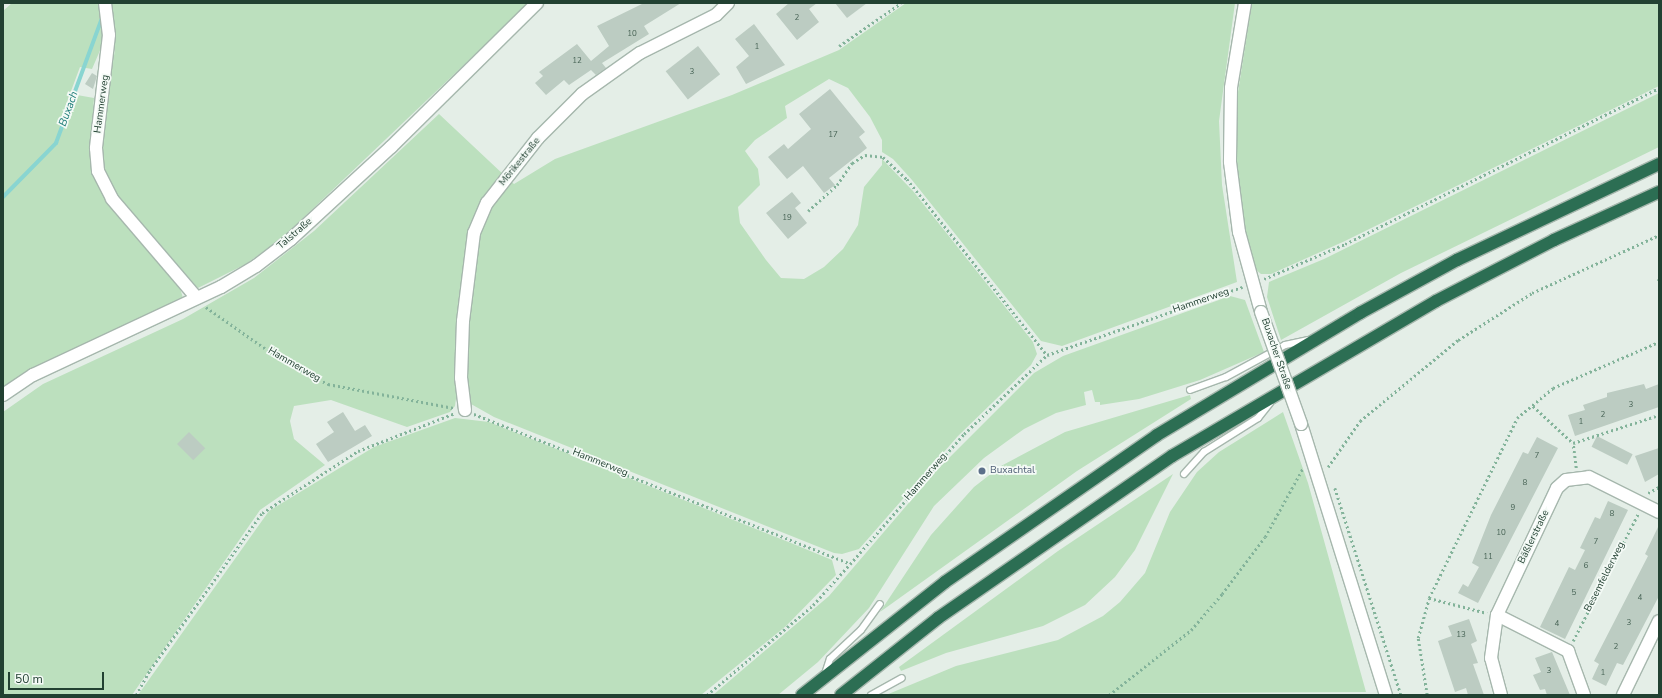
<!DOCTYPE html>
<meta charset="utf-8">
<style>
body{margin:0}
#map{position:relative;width:1662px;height:698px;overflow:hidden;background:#e4eee7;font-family:"Nunito Sans",sans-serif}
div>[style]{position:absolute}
.green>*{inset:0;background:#bce0be}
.stream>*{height:4px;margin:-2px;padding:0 2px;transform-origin:2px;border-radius:2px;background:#89d5d1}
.building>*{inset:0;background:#bcccc2;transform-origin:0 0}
.path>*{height:2.5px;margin-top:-1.25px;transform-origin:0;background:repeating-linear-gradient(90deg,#83b39a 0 2px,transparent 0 5px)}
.roads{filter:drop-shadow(1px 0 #a6b7ad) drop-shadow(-1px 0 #a6b7ad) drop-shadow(0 1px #a6b7ad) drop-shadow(0 -1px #a6b7ad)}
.lane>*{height:6px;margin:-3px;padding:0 3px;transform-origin:3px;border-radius:3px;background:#fff}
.street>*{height:12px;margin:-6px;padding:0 6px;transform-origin:6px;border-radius:6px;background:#fff}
.secondary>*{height:12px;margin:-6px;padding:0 6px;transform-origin:6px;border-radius:6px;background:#fff}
.highway>*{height:12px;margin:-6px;padding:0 6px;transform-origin:6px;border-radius:6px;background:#2c6e53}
.bridges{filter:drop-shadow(1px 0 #a6b7ad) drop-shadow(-1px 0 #a6b7ad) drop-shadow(0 1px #a6b7ad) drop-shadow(0 -1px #a6b7ad)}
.street-bridge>*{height:12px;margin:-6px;padding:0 6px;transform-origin:6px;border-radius:6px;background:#fff}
.dots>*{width:11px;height:11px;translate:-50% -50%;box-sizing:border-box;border:2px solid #f4faf6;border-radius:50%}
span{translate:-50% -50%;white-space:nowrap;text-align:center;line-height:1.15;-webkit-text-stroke:3.5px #f4faf6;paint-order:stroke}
.number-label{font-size:8px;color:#486456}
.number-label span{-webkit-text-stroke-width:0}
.street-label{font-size:10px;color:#224132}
.service-label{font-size:10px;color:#4e5e75}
.left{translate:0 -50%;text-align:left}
.water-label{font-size:11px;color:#197a76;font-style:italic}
.frame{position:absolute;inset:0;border:4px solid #224132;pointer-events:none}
.scale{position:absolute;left:8px;top:672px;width:96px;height:18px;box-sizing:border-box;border:2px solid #224132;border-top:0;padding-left:5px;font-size:12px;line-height:14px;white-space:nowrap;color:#224132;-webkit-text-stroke:3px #f4faf6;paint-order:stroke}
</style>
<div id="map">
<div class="green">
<i style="clip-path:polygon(12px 3px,529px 3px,281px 239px,246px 264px,198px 288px,119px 200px,104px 176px,100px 148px,115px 49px,111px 25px,92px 69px,80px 67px,61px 118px,69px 118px,77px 95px,94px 98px,90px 157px,99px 186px,180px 288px,183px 298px,3px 389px,3px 11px)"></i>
<i style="clip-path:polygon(906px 3px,1235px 3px,1219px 121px,1222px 185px,1237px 282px,1062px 346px,1041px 341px,912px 180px,893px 159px,882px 152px,882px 140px,870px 117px,848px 88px,829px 79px,785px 106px,787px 118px,755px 140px,745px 151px,758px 169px,760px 185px,738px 207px,740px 223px,766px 260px,781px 278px,804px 279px,824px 267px,843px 249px,858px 225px,864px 187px,882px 165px,882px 159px,913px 191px,1033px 342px,1037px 354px,1031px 365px,958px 436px,859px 549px,842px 554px,834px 553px,494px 417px,471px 404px,464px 376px,467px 308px,482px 217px,509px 180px,514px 184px,555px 159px,732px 95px,839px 50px)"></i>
<i style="clip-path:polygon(1252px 3px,1659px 3px,1659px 86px,1345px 241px,1271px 274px,1261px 274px,1255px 269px,1244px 226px,1236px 154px,1235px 111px)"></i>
<i style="clip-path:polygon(1659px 93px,1659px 147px,1401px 273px,1281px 340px,1267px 297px,1269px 282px,1324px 259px)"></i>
<i style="clip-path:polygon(439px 114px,505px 176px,482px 207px,455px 406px,450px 412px,407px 427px,331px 400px,294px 406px,290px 421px,294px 439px,325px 465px,260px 510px,132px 695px,3px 695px,3px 412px,43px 384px,183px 319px,254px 278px,314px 231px)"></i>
<i style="clip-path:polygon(1230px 296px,1245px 300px,1264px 352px,1200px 380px,1139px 399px,1100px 405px,1100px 402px,1095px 402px,1092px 390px,1084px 392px,1086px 405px,1056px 413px,1024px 429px,984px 458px,934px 506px,869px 608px,818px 662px,778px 695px,713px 695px,829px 596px,937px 470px,1034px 373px,1063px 356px)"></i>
<i style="clip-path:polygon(1190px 395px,1191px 399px,1077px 471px,880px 612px,931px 535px,974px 487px,1001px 466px,1065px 432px)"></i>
<i style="clip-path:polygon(1283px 412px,1308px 483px,1366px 692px,886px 695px,956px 666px,1058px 640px,1103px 616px,1120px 602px,1145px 573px,1170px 512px,1197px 472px,1219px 452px)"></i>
<i style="clip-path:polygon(455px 418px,489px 422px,791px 543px,832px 560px,836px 575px,786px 626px,701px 695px,138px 695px,269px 511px,374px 447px)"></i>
<i style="clip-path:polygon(1173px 474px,1135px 550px,1115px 577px,1085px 605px,1043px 626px,946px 653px,901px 671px,899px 667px,1058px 551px)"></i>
</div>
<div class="stream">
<i style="left:3px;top:197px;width:76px;rotate:-45.5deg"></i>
<i style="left:56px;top:143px;width:136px;rotate:-69.8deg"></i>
</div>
<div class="building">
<i style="clip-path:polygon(644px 3px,681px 3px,644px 26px,649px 34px,602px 63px,606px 68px,596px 75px,591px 70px,569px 85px,564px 80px,546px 95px,535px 83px,543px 76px,539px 72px,577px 44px,591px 61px,609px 46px,597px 26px)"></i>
<i style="clip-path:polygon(789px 3px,817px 3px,809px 9px,819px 22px,797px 40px,776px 14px)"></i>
<i style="clip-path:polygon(835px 3px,867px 3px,847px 18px)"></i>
<i style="clip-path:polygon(754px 24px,785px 65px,746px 84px,736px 67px,749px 56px,735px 39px)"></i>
<i style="left:698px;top:46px;width:36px;height:41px;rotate:52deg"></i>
<i style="clip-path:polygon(92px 73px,97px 76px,93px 89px,85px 84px)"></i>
<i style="clip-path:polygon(830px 89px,865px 132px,859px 137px,867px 148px,829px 178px,835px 185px,824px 193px,803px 166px,787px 179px,768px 157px,784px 144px,788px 149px,811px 129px,799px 114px)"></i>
<i style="clip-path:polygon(792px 192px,801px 203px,795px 208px,807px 223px,788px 239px,766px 213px)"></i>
<i style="clip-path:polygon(1644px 384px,1646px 389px,1659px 384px,1659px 407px,1575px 436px,1568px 415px,1585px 410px,1583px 405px,1607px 397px,1607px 393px)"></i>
<i style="clip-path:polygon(343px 412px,355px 431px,365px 425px,372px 436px,328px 462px,316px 444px,334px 432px,327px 422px)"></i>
<i style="left:189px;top:432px;width:23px;height:17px;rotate:45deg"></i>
<i style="left:1597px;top:436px;width:40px;height:12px;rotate:27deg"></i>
<i style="clip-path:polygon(1537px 437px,1558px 448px,1478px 603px,1458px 593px,1463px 584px,1468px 587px,1479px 567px,1472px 563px,1491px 515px,1523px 452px,1528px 454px)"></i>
<i style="clip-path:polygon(1659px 448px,1659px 474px,1645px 482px,1635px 456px)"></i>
<i style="clip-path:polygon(1608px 501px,1628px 510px,1565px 639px,1540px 627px,1569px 567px,1575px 570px,1585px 550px,1580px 548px,1595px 517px,1600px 519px)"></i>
<i style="clip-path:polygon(1659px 525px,1659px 596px,1623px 665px,1617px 663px,1606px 686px,1592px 679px,1599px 664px,1594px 661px,1648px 556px,1645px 554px)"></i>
<i style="clip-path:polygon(1469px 619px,1477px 641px,1471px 644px,1478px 663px,1473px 664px,1484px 695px,1468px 695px,1466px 688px,1455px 692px,1438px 641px,1452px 636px,1448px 626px)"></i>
<i style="clip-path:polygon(1552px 652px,1570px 695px,1547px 695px,1545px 689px,1540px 690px,1533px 675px,1541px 672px,1535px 658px)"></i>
</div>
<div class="path">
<i style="left:839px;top:46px;width:75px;rotate:-34.7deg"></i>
<i style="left:808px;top:211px;width:39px;rotate:-42deg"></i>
<i style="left:837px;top:185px;width:27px;rotate:-56deg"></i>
<i style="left:852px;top:163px;width:15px;rotate:-32deg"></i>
<i style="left:865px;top:155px;width:18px;rotate:6deg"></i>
<i style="left:883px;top:157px;width:33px;rotate:43deg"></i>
<i style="left:907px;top:179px;width:225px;rotate:51.5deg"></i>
<i style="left:1264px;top:279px;width:88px;rotate:-23.4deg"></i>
<i style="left:1345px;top:244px;width:351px;rotate:-26.4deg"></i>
<i style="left:1659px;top:279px;width:4px;rotate:90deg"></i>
<i style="left:206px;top:307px;width:94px;rotate:35deg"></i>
<i style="left:283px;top:361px;width:51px;rotate:27.1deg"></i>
<i style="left:328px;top:384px;width:128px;rotate:10.8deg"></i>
<i style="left:1533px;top:406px;width:54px;rotate:42.8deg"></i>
<i style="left:474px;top:414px;width:405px;rotate:21.7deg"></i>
<i style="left:850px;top:564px;width:173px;rotate:-48.8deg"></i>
<i style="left:964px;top:434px;width:115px;rotate:-43.6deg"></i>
<i style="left:1047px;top:355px;width:207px;rotate:-19.2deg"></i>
<i style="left:1328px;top:467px;width:56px;rotate:-55.2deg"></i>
<i style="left:1360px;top:421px;width:127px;rotate:-39.6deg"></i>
<i style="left:1458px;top:340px;width:88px;rotate:-32.4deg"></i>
<i style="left:1532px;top:293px;width:140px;rotate:-24.5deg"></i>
<i style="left:1576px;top:468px;width:25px;rotate:-97deg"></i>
<i style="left:1573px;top:443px;width:90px;rotate:-18deg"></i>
<i style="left:1335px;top:488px;width:217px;rotate:72.3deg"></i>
<i style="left:1648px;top:493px;width:13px;rotate:-29deg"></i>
<i style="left:1429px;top:598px;width:200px;rotate:-63.9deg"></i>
<i style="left:1517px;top:418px;width:47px;rotate:-39.8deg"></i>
<i style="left:1553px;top:388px;width:116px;rotate:-23.5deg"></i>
<i style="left:1573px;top:641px;width:143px;rotate:-62.9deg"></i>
<i style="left:136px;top:695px;width:29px;rotate:-61deg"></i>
<i style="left:150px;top:670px;width:193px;rotate:-54.5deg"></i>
<i style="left:262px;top:513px;width:114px;rotate:-32.9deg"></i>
<i style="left:358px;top:451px;width:104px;rotate:-21.4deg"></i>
<i style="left:707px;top:695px;width:139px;rotate:-40.3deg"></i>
<i style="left:813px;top:605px;width:55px;rotate:-47.9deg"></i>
<i style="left:1109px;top:695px;width:105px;rotate:-38.4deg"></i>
<i style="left:1191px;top:630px;width:48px;rotate:-49.3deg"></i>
<i style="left:1222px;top:594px;width:71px;rotate:-53deg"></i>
<i style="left:1265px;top:537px;width:79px;rotate:-61.2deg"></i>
<i style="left:1427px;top:695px;width:58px;rotate:-99deg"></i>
<i style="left:1418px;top:638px;width:41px;rotate:-74.6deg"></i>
<i style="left:1429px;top:598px;width:60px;rotate:14.5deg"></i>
</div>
<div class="roads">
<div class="lane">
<i style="left:1190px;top:390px;width:38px;rotate:-20deg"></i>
<i style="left:1226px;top:377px;width:67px;rotate:-28.5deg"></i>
<i style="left:1285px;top:345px;width:24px;rotate:-12deg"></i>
<i style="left:1184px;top:474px;width:30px;rotate:-48deg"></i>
<i style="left:1204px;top:452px;width:64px;rotate:-32.2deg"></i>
<i style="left:1258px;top:418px;width:19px;rotate:-51deg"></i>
<i style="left:825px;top:674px;width:16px;rotate:-72deg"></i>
<i style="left:830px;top:659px;width:42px;rotate:-43.1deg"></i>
<i style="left:861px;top:630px;width:32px;rotate:-54deg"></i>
<i style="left:871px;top:695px;width:35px;rotate:-29deg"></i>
</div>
<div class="street">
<i style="left:105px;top:3px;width:32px;rotate:83deg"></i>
<i style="left:109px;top:35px;width:114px;rotate:96.6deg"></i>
<i style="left:96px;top:148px;width:23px;rotate:85deg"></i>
<i style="left:98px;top:171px;width:31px;rotate:63deg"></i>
<i style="left:112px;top:199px;width:130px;rotate:49.4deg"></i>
<i style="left:1245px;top:3px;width:86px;rotate:99.4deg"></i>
<i style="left:1231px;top:88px;width:74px;rotate:90.8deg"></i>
<i style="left:1230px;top:162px;width:71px;rotate:82.7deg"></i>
<i style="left:1239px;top:232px;width:83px;rotate:74.6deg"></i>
<i style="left:465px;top:410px;width:32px;rotate:-97deg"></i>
<i style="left:461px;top:378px;width:57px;rotate:-88deg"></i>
<i style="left:463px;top:321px;width:89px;rotate:-82.9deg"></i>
<i style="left:474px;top:233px;width:33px;rotate:-67deg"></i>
<i style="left:487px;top:203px;width:83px;rotate:-51.9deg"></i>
<i style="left:538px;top:138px;width:62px;rotate:-45deg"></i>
<i style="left:582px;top:94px;width:71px;rotate:-35.3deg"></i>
<i style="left:640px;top:53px;width:85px;rotate:-26.6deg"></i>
<i style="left:716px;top:15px;width:17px;rotate:-45deg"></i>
<i style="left:1301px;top:424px;width:284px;rotate:72.6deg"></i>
<i style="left:1497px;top:615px;width:80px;rotate:26.9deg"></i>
<i style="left:1568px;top:651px;width:47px;rotate:70deg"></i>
<i style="left:1501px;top:695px;width:38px;rotate:-105deg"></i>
<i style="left:1491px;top:658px;width:43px;rotate:-82.1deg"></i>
<i style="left:1497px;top:615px;width:140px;rotate:-64.7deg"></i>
<i style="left:1557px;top:488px;width:12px;rotate:-42deg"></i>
<i style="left:1566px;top:480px;width:23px;rotate:-7deg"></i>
<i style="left:1589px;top:477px;width:78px;rotate:26.6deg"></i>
<i style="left:1623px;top:695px;width:82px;rotate:-64.1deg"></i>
</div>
<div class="secondary">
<i style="left:3px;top:395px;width:36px;rotate:-34deg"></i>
<i style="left:33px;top:375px;width:208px;rotate:-25.1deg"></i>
<i style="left:221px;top:287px;width:41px;rotate:-31deg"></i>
<i style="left:256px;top:266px;width:44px;rotate:-37.6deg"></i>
<i style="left:291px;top:239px;width:136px;rotate:-42.6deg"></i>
<i style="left:391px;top:147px;width:205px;rotate:-44.6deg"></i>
</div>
<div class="highway">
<i style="left:802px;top:695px;width:182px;rotate:-38.3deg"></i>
<i style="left:945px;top:582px;width:258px;rotate:-34.7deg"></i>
<i style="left:1157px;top:435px;width:237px;rotate:-31deg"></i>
<i style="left:1360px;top:313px;width:111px;rotate:-28.7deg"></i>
<i style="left:1457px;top:260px;width:224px;rotate:-25.4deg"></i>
<i style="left:841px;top:695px;width:124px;rotate:-38.4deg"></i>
<i style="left:938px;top:618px;width:285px;rotate:-34.7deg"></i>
<i style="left:1172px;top:456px;width:306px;rotate:-30.4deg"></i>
<i style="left:1436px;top:301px;width:133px;rotate:-27.3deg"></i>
<i style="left:1554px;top:240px;width:115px;rotate:-24.6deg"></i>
</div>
</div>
<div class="bridges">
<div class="street-bridge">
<i style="left:1261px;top:312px;width:119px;rotate:70.3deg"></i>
</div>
</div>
<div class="dots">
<i style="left:982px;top:471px;background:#5c6f8a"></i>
</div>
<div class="number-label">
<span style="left:797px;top:18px">2</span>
<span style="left:632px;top:34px">10</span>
<span style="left:757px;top:47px">1</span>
<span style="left:577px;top:61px">12</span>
<span style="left:692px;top:72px">3</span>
<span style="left:833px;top:135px">17</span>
<span style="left:787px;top:218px">19</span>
<span style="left:1631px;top:405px">3</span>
<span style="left:1603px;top:415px">2</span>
<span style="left:1581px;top:422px">1</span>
<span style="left:1537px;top:456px">7</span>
<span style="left:1525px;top:483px">8</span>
<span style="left:1513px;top:508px">9</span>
<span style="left:1612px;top:514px">8</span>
<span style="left:1501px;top:533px">10</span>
<span style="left:1596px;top:542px">7</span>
<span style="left:1488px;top:557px">11</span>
<span style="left:1586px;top:566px">6</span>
<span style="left:1574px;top:593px">5</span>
<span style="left:1640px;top:598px">4</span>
<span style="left:1629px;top:623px">3</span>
<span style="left:1557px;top:624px">4</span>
<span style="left:1461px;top:635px">13</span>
<span style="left:1616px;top:647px">2</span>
<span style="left:1549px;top:671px">3</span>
<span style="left:1603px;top:673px">1</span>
</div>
<div class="street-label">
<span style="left:102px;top:104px;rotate:-82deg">Hammerweg</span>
<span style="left:520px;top:162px;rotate:-51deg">Mörikestraße</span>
<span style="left:295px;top:234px;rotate:-41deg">Talstraße</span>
<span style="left:1201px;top:301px;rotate:-19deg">Hammerweg</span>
<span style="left:1276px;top:354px;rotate:71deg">Buxacher Straße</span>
<span style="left:294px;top:365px;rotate:30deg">Hammerweg</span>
<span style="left:600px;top:463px;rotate:22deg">Hammerweg</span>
<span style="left:926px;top:477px;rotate:-49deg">Hammerweg</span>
<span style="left:1534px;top:537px;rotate:-64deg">Bäßlerstraße</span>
<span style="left:1605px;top:577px;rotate:-63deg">Besemfelderweg</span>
</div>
<div class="service-label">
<span class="left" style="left:990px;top:471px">Buxachtal</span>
</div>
<div class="water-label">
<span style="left:69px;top:109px;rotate:-70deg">Buxach</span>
</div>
<div class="frame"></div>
<div class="scale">50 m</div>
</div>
